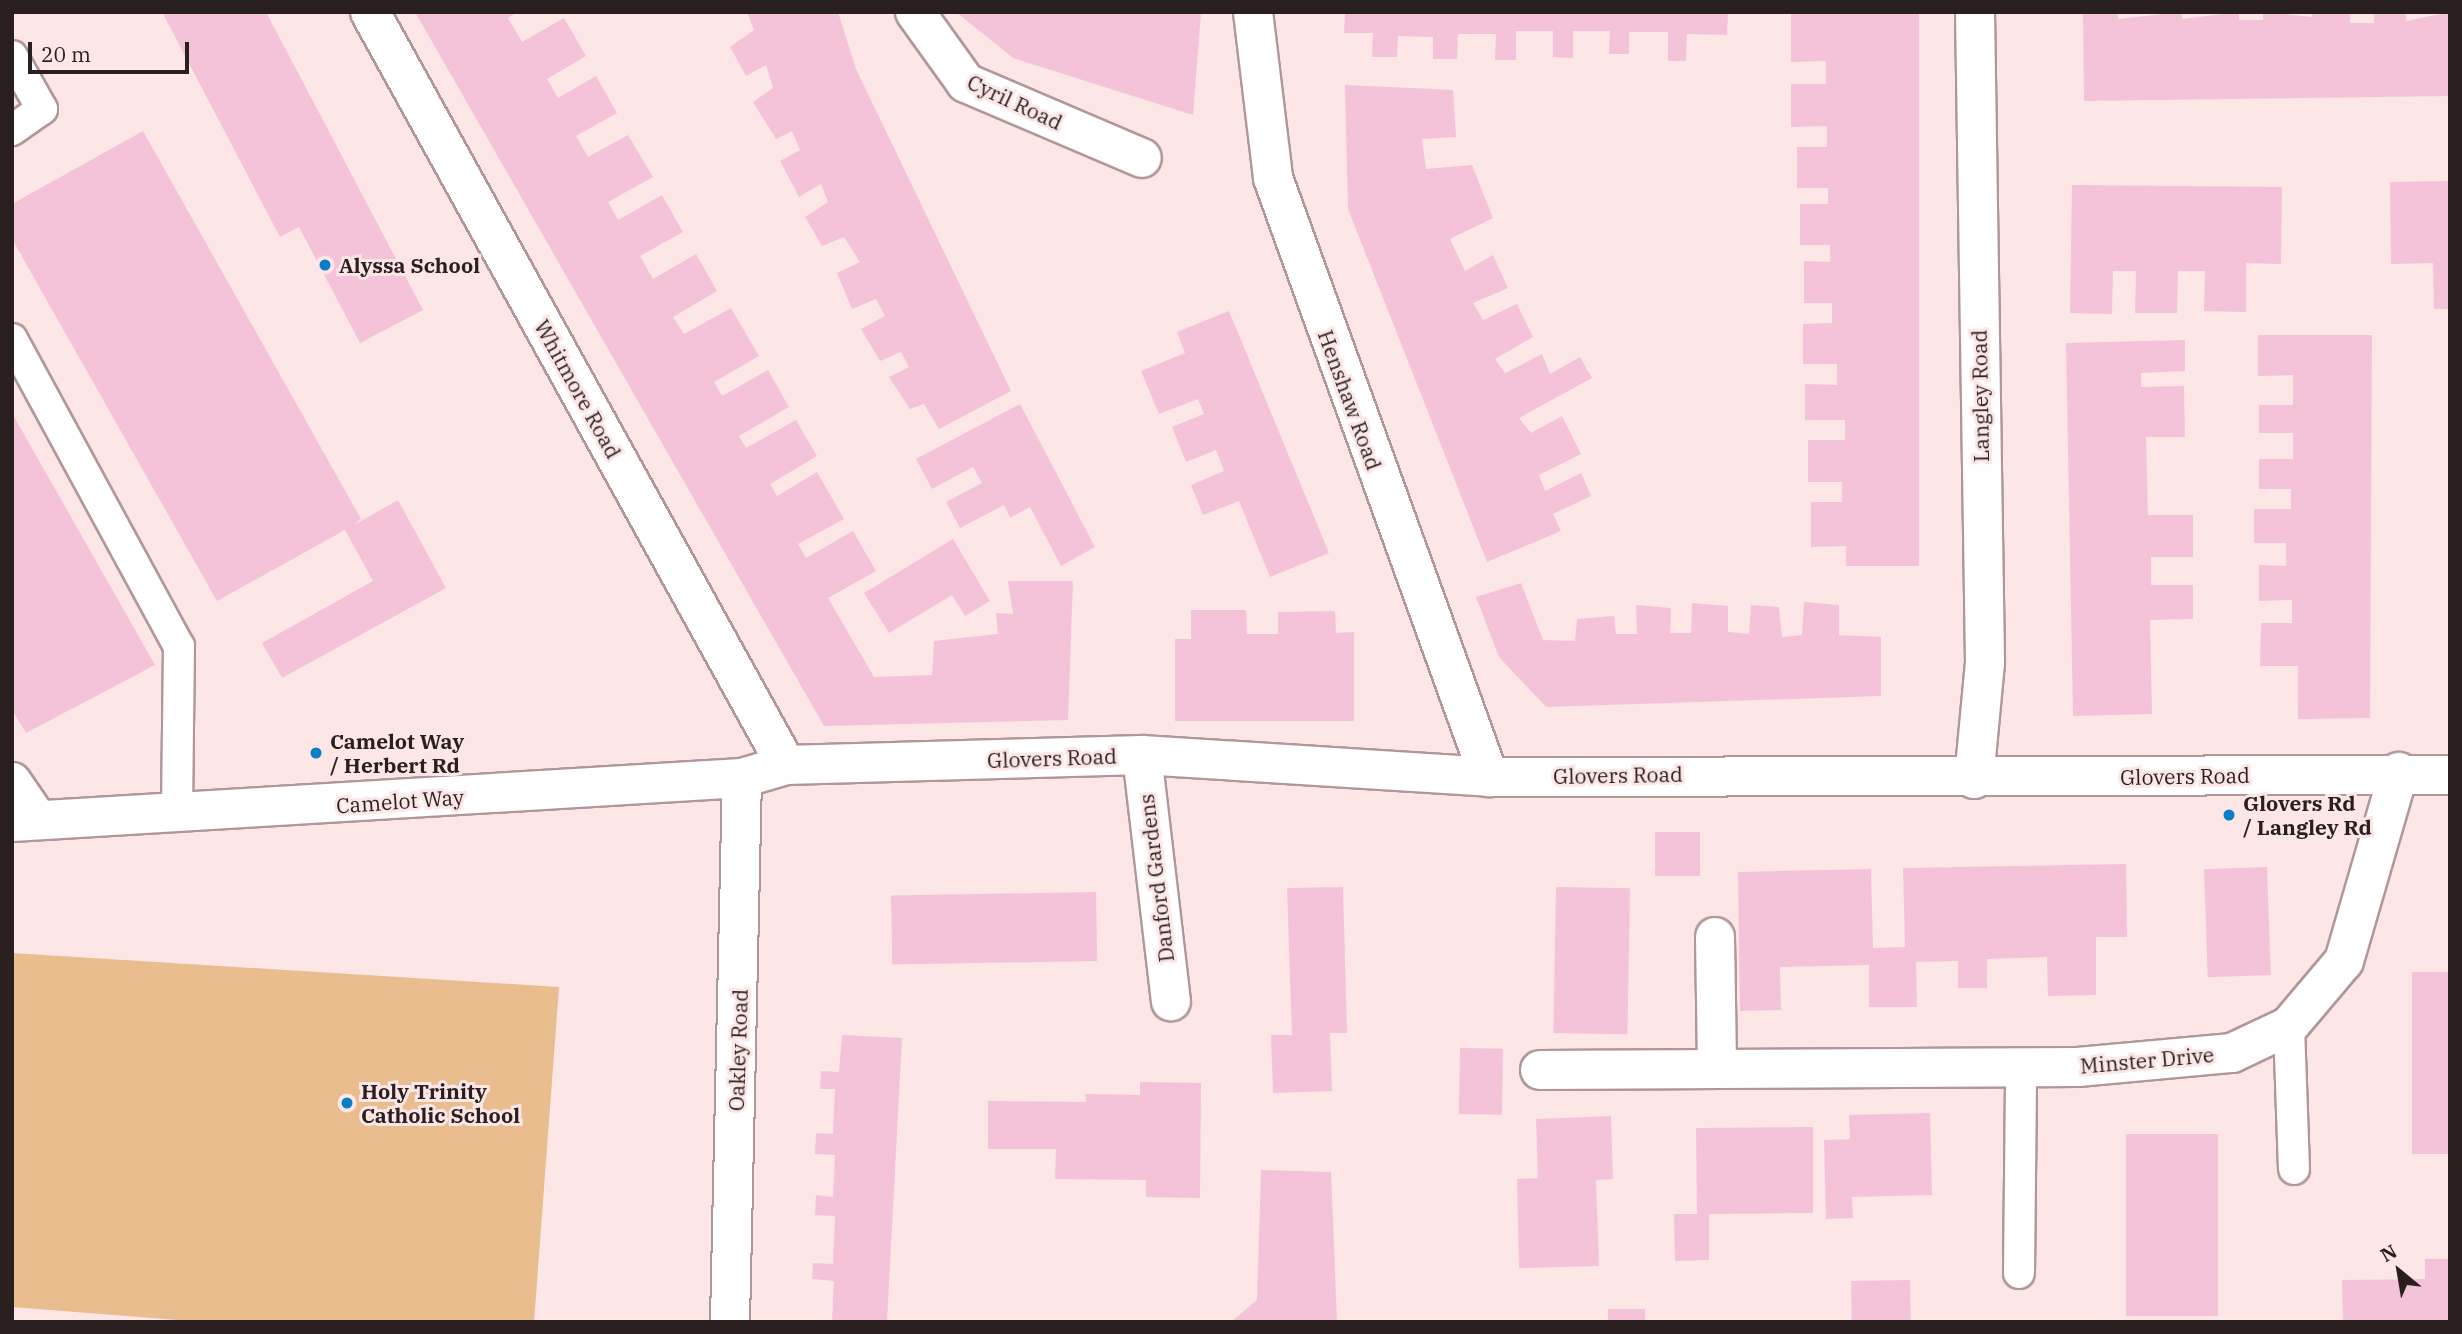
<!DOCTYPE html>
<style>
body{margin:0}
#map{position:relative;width:2462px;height:1334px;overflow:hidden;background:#fce6e6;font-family:"IBM Plex Serif",serif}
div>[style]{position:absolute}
.green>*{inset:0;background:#e9bd8e}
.building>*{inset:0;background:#f5c3d9;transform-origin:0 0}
.roads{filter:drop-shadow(2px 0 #b19798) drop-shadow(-2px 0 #b19798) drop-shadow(0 2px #b19798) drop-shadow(0 -2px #b19798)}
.service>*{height:30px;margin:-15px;padding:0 15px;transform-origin:15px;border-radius:15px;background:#fff}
.minor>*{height:38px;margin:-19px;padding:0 19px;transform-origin:19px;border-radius:19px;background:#fff}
.dots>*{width:19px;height:19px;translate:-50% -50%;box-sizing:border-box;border:4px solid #fce6e6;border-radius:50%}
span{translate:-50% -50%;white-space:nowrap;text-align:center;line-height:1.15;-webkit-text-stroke:6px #fce6e6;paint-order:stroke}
.street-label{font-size:21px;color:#291f1f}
.poi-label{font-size:21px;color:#291f1f;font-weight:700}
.left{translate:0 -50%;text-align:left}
.frame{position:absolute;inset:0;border:14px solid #291f1f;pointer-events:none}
.north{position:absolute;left:2364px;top:1236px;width:70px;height:70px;-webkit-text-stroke:5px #fce6e6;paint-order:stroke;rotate:330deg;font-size:19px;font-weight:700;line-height:28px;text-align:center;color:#291f1f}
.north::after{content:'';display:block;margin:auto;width:24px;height:32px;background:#291f1f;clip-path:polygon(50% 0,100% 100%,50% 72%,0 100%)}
.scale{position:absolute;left:28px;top:42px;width:161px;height:32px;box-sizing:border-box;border:4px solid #291f1f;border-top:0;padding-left:9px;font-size:21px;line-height:24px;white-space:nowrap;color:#291f1f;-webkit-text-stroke:5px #fce6e6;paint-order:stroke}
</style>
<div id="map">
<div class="green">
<i style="clip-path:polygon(12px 953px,559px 987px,534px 1322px,203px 1322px,12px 1307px)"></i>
</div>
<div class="building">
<i style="clip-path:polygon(162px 12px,266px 12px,423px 310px,360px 343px,299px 227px,280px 237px)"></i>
<i style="clip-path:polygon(415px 12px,517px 12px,508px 18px,522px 42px,564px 18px,586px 56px,547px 79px,558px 98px,596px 76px,617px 113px,576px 136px,588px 157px,628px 135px,653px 177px,608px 202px,618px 220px,662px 195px,683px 232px,640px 256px,653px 279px,696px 254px,717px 291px,673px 317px,684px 334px,731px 308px,759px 356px,714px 382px,722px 396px,768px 370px,789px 407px,739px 436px,746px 448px,796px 420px,817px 456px,770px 484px,777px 496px,817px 472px,844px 519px,798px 544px,806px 558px,853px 531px,876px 571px,828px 598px,874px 677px,932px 675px,934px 641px,998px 634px,996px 613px,1013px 614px,1008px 581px,1073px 581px,1068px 720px,824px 726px)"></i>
<i style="clip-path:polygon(747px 12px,838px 12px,856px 69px,1011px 391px,939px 429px,924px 404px,910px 409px,889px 377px,909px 367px,901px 352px,880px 361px,861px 329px,885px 316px,876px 299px,852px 309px,837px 273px,860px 262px,844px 237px,822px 246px,805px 217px,828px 202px,821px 184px,799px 197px,780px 161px,800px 150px,792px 131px,776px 139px,753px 102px,773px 88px,766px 65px,746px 76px,730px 47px,754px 30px)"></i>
<i style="clip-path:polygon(956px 12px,1201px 12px,1193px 115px,1013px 58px)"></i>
<i style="clip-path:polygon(1345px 12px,1728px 12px,1727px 35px,1687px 34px,1686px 61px,1668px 61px,1668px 32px,1629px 32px,1629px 54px,1609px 54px,1610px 31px,1573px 31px,1573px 58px,1553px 57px,1553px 31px,1516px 31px,1516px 60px,1495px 60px,1496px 34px,1458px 34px,1457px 59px,1433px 59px,1433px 37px,1398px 36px,1397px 57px,1372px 57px,1373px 33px,1344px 33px)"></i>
<i style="clip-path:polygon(1919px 12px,1919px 566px,1846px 566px,1846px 546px,1811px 547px,1811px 502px,1842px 502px,1842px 482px,1808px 482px,1808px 440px,1845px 440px,1845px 420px,1805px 420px,1805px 384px,1837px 385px,1837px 364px,1803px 364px,1803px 324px,1832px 323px,1832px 303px,1804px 303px,1804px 261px,1830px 262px,1830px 245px,1800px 245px,1800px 204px,1828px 204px,1828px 188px,1797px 188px,1797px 147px,1827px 147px,1827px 126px,1791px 127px,1791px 84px,1826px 84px,1826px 61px,1791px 62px,1791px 14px)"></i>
<i style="clip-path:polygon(2083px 12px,2118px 12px,2118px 19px,2182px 12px,2182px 19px,2239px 12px,2239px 20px,2263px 20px,2263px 12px,2312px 17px,2312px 12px,2350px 12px,2350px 23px,2374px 23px,2374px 12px,2406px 12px,2406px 21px,2450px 12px,2450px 96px,2084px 101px)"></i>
<i style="clip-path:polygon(1345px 85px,1453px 90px,1456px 137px,1422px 139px,1426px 169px,1472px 165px,1493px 218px,1450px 239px,1465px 271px,1493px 255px,1508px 288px,1473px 303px,1483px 320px,1517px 304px,1533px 337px,1495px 359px,1505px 373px,1542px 354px,1550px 374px,1580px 357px,1592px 378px,1519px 418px,1531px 433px,1562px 416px,1581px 454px,1539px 475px,1545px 491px,1581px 473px,1591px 496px,1553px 514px,1561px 531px,1487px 562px,1348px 209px)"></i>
<i style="clip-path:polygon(143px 131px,361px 519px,354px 525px,398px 500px,446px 588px,282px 678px,262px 643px,373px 581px,345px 530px,217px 601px,12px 239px,12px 204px)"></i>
<i style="clip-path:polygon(2450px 181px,2450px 309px,2434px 309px,2433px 263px,2391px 264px,2390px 182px)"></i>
<i style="clip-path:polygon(2072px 185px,2282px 187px,2281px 264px,2246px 263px,2246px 312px,2204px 311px,2205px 271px,2178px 271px,2177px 313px,2135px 313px,2136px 271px,2113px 271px,2112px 314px,2070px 313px)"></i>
<i style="clip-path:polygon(1229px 311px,1329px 553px,1270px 577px,1239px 501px,1203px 515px,1191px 485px,1224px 471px,1216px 450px,1186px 462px,1172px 427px,1204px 414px,1198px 399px,1159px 414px,1141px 371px,1185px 353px,1177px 332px)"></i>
<i style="clip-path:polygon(2258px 335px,2372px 335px,2370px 718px,2298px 719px,2298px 666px,2260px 666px,2261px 623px,2292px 623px,2292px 600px,2259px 601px,2259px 565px,2286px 566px,2286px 543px,2254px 543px,2254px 509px,2291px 509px,2291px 489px,2259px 489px,2259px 459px,2293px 459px,2293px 433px,2259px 433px,2259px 405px,2293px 405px,2293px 375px,2258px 376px)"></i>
<i style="clip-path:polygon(2185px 340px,2185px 371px,2141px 373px,2141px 387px,2184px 386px,2185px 437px,2146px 437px,2148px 515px,2193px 515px,2193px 557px,2151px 557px,2151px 585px,2193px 585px,2193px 619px,2150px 620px,2152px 714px,2073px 716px,2066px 343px)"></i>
<i style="clip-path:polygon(1020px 404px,1095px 547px,1061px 566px,1030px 507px,1010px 518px,1004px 505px,960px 528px,946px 502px,982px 483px,973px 467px,932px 489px,916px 459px)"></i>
<i style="clip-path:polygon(12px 413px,155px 665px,26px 733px,12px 710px)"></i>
<i style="clip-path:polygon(953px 539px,990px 601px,965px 616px,952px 595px,889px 633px,864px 593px)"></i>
<i style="clip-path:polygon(1521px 583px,1543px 640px,1575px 641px,1577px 619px,1614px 616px,1616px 634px,1637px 634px,1636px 605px,1671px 608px,1670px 633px,1691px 633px,1692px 603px,1728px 606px,1728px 632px,1749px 634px,1751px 605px,1779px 607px,1782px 637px,1802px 635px,1804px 602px,1839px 605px,1839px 635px,1881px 637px,1881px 696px,1546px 707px,1499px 657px,1476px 597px)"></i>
<i style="clip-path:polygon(1191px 610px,1246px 610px,1247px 634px,1278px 634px,1278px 612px,1335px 611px,1336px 633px,1354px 632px,1354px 721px,1175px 721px,1175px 639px,1191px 639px)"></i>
<i style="left:1655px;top:832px;width:45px;height:44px"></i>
<i style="clip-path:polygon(2126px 864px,2127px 937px,2096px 937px,2096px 995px,2048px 996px,2047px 957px,1987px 959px,1987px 988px,1958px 988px,1958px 961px,1916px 962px,1917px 1007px,1869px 1007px,1869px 965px,1780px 967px,1781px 1010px,1740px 1011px,1738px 872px,1871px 869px,1873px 948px,1905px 947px,1903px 868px)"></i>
<i style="left:2267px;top:867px;width:108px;height:63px;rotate:88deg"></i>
<i style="clip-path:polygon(1343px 887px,1347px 1033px,1330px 1033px,1332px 1091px,1273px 1093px,1271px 1035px,1292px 1035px,1287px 888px)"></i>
<i style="left:1556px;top:887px;width:74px;height:146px;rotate:1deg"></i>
<i style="left:1096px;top:892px;width:69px;height:205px;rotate:89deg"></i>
<i style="left:2412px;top:972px;width:38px;height:182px"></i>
<i style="clip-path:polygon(842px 1035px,902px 1038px,887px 1322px,832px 1322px,834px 1281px,812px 1279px,813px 1263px,833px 1264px,835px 1216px,815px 1215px,816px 1195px,833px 1197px,835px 1155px,815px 1154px,816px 1133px,833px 1134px,835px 1089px,820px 1089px,821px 1071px,839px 1072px)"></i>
<i style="left:1460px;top:1048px;width:43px;height:66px;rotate:1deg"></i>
<i style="clip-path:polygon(1140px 1082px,1201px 1083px,1200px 1198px,1146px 1197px,1146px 1180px,1055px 1179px,1056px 1149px,988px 1149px,988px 1101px,1086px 1102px,1085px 1094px,1140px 1095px)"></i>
<i style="clip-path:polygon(1930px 1113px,1932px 1195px,1852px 1197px,1853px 1218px,1826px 1219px,1824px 1140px,1850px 1139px,1849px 1115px)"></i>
<i style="clip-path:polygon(1611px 1116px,1613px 1179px,1596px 1180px,1599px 1266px,1519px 1268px,1517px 1179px,1538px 1178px,1536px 1119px)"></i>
<i style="clip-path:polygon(1813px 1127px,1813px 1213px,1709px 1214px,1709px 1260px,1675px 1261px,1674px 1214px,1697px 1214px,1696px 1128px)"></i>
<i style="left:2126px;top:1134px;width:92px;height:182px"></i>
<i style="clip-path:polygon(1261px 1170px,1331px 1172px,1337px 1322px,1231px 1322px,1257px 1300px)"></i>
<i style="clip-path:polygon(2425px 1259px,2450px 1259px,2450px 1322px,2343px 1322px,2342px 1280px,2425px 1279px)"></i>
<i style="left:1910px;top:1280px;width:42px;height:59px;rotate:89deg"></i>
<i style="left:1608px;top:1309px;width:37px;height:13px"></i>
</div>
<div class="roads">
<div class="service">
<i style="left:12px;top:56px;width:61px;rotate:60.5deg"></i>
<i style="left:42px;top:109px;width:37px;rotate:145deg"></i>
<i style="left:12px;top:339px;width:349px;rotate:61.5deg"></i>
<i style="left:179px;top:646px;width:170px;rotate:90.7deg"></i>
<i style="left:2289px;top:1026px;width:143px;rotate:88deg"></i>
<i style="left:2019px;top:1273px;width:206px;rotate:-89.4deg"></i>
</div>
<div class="minor">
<i style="left:370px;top:12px;width:860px;rotate:61.08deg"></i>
<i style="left:915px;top:12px;width:87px;rotate:54.3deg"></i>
<i style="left:966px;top:83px;width:191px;rotate:23.1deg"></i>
<i style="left:1253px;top:12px;width:167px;rotate:83.1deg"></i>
<i style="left:1273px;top:178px;width:637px;rotate:70.17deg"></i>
<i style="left:1142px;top:755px;width:248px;rotate:83.3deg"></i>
<i style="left:1974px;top:779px;width:118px;rotate:-84.6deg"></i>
<i style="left:1985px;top:662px;width:650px;rotate:-90.88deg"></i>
<i style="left:12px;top:782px;width:46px;rotate:55.6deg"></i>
<i style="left:12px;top:822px;width:731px;rotate:-3.45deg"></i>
<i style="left:742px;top:778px;width:46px;rotate:-16.5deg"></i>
<i style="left:786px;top:765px;width:356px;rotate:-1.6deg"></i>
<i style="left:1142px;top:755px;width:348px;rotate:3.6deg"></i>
<i style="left:1489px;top:777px;width:961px;rotate:-0.12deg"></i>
<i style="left:1715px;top:937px;width:132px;rotate:89.1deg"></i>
<i style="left:1540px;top:1070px;width:538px;rotate:-0.32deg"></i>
<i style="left:2078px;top:1067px;width:155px;rotate:-5.2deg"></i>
<i style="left:2232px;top:1053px;width:63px;rotate:-25.3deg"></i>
<i style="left:2289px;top:1026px;width:85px;rotate:-49.8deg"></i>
<i style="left:2344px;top:961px;width:197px;rotate:-73.8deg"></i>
<i style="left:730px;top:1322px;width:544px;rotate:-88.74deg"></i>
</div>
</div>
<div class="dots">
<i style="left:325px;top:265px;background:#097ec7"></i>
<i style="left:316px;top:753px;background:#097ec7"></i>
<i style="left:2229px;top:815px;background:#097ec7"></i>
<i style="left:347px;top:1103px;background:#097ec7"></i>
</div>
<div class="street-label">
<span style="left:1015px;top:102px;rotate:25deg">Cyril Road</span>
<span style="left:578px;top:389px;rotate:61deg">Whitmore Road</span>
<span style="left:1980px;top:396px;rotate:-91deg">Langley Road</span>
<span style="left:1350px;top:400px;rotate:70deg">Henshaw Road</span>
<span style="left:1052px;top:758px;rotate:-2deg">Glovers Road</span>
<span style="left:1618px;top:775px;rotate:-1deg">Glovers Road</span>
<span style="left:2185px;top:776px;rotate:-1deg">Glovers Road</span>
<span style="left:400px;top:801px;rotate:-4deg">Camelot Way</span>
<span style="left:1156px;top:878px;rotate:-97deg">Danford Gardens</span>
<span style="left:738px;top:1050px;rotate:-88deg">Oakley Road</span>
<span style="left:2147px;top:1060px;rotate:-5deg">Minster Drive</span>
</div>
<div class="poi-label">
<span class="left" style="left:339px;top:265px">Alyssa School</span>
<span class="left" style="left:330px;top:753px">Camelot Way<br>/ Herbert Rd</span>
<span class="left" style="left:2243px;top:815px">Glovers Rd<br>/ Langley Rd</span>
<span class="left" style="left:361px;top:1103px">Holy Trinity<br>Catholic School</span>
</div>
<div class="frame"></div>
<div class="north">N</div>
<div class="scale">20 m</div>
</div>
